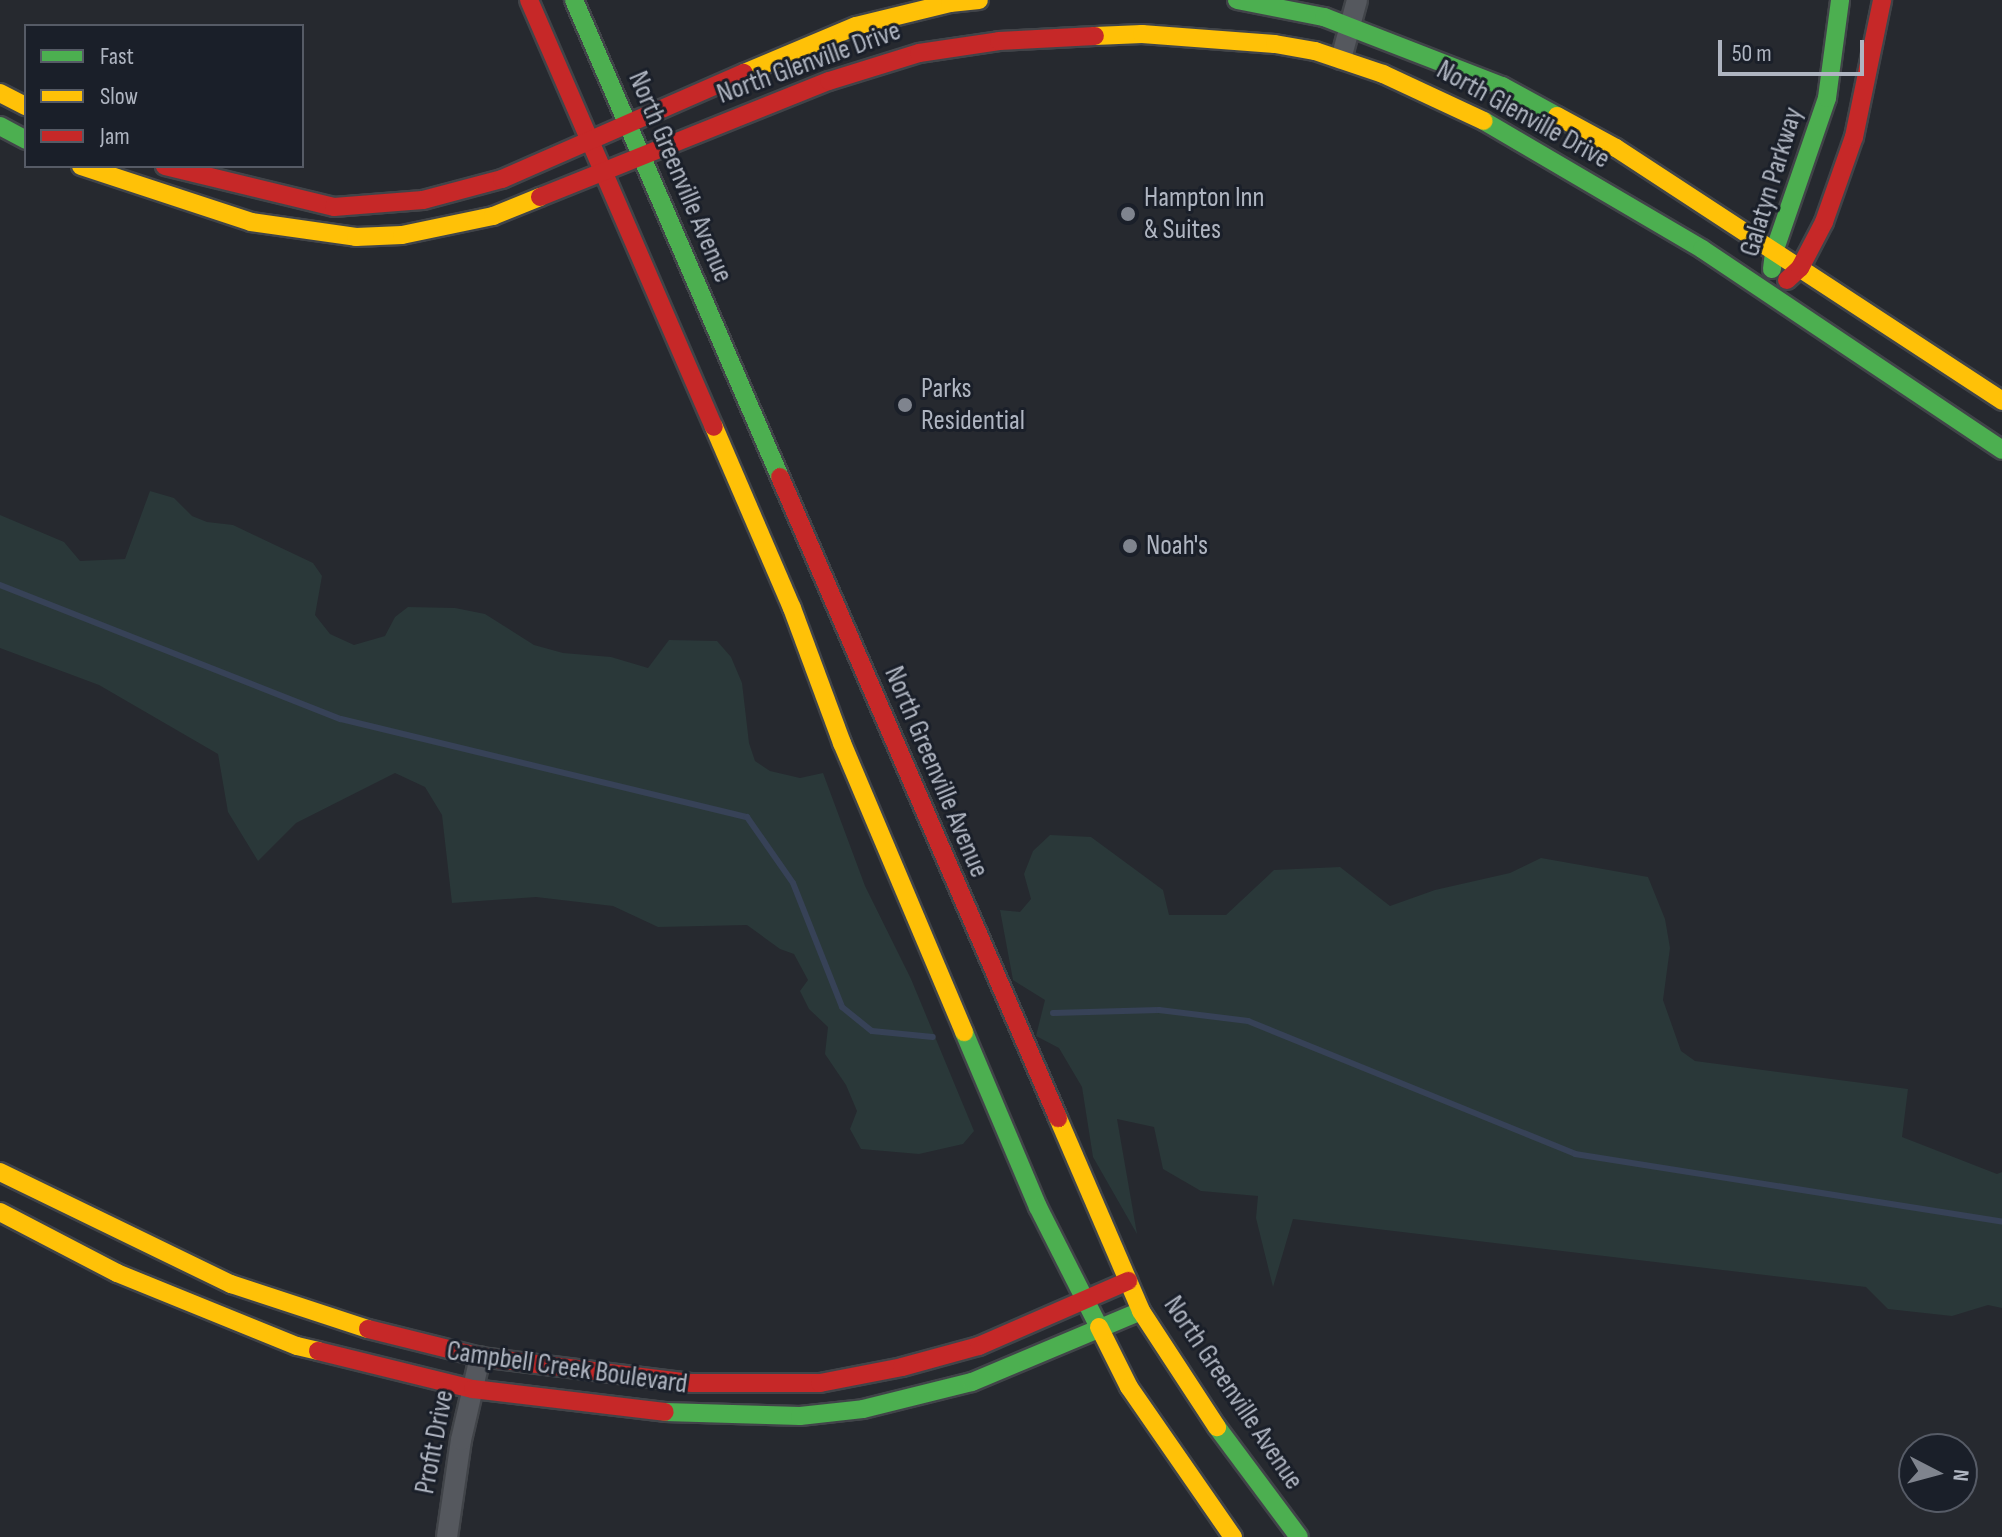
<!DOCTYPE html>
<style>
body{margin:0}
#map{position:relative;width:2002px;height:1537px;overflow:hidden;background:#26292f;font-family:"Sofia Sans Condensed",sans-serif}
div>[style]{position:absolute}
.green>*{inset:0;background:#2a3839}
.stream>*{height:6px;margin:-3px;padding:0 3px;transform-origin:3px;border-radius:3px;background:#374257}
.roads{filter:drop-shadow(2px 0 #414449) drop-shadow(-2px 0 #414449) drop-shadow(0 2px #414449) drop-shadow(0 -2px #414449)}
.street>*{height:20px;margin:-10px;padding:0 10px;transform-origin:10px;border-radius:10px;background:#55585e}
.fast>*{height:18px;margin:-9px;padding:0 9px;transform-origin:9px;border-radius:9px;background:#4caf50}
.slow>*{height:18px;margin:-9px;padding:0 9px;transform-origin:9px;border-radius:9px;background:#ffc107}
.jam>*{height:18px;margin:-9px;padding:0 9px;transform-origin:9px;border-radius:9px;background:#c62828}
.dots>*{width:22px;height:22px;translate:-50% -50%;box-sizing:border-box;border:4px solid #1a1f29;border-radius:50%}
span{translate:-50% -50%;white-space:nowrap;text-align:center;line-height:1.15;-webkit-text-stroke:6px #1a1f29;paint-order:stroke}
.street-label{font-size:28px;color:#afb5c1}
.poi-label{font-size:28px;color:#afb5c1}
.left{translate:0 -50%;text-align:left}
.legend{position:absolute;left:24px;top:24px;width:280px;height:144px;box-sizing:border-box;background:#1a1f29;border:2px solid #565b66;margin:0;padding:10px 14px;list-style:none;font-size:24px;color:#afb5c1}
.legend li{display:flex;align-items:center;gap:16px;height:40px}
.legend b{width:40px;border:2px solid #565b66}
.north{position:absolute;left:1898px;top:1433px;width:80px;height:80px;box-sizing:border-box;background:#1a1f29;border:2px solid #565b66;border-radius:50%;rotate:96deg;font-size:22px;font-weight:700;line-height:32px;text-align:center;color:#afb5c1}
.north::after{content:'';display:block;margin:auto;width:28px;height:36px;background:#7f848e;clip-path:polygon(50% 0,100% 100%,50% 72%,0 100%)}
.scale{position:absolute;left:1718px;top:40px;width:146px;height:36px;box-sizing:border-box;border:4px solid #afb5c1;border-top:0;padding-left:10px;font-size:24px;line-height:28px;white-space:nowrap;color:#afb5c1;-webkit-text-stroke:6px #1a1f29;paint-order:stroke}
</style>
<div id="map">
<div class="green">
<i style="clip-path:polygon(150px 491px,174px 498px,192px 516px,207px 522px,233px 525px,313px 563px,322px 576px,315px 615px,330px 634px,354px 645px,385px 636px,395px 617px,408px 607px,455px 608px,485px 614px,534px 645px,563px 653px,611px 657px,648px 668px,669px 640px,717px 641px,731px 657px,742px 683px,749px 743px,755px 761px,770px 771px,800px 778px,823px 773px,865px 886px,911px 979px,974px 1131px,963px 1144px,919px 1154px,861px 1149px,850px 1129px,857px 1111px,846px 1085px,825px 1054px,828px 1027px,809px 1009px,800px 991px,808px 980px,794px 954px,780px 949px,747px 925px,658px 927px,613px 906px,536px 897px,452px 903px,442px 815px,425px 787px,395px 773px,296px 823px,258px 861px,228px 812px,218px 754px,99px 685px,0 648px,0 515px,64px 542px,80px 561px,125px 559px)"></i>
<i style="clip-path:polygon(1050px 835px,1091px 837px,1163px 890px,1169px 915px,1226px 915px,1274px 870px,1340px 867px,1390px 906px,1435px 890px,1510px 873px,1541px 858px,1648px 877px,1665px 919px,1670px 948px,1663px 1000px,1681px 1051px,1695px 1061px,1908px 1089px,1902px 1137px,1997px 1174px,2002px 1172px,2002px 1308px,1988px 1305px,1952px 1316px,1888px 1309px,1866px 1287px,1293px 1219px,1273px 1287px,1256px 1218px,1258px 1196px,1201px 1191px,1163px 1169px,1154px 1127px,1117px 1119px,1137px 1234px,1093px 1157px,1082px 1087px,1059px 1048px,1036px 1036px,1045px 1000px,1013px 980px,1000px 910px,1020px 912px,1031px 899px,1024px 874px,1033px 851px)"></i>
</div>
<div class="stream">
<i style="left:0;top:585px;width:366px;rotate:21.5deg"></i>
<i style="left:341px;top:719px;width:418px;rotate:13.6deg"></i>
<i style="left:747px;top:817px;width:80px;rotate:55.1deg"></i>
<i style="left:793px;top:883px;width:133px;rotate:68.4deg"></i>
<i style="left:842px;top:1007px;width:38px;rotate:39deg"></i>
<i style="left:872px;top:1031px;width:61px;rotate:5.6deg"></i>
<i style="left:1053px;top:1013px;width:106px;rotate:-1.6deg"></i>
<i style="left:1159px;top:1010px;width:90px;rotate:7deg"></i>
<i style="left:1248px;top:1021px;width:353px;rotate:22.1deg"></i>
<i style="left:1575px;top:1154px;width:432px;rotate:9deg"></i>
</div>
<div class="roads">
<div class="street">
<i style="left:1341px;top:59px;width:61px;rotate:-74.8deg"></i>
<i style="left:447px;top:1537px;width:98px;rotate:-81.8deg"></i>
<i style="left:461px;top:1440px;width:85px;rotate:-77.1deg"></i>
</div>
<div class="fast">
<i style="left:574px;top:0;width:520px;rotate:66.64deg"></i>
<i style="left:1237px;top:0;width:89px;rotate:11.1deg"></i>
<i style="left:1324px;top:17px;width:191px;rotate:21.2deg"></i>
<i style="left:1502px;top:86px;width:63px;rotate:28.6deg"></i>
<i style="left:1484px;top:121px;width:253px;rotate:30.4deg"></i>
<i style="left:1702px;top:249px;width:361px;rotate:33.8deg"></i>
<i style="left:0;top:126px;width:30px;rotate:28deg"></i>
<i style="left:1772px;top:269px;width:17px;rotate:-83deg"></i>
<i style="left:1774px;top:252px;width:163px;rotate:-71deg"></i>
<i style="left:1827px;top:98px;width:99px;rotate:-82.4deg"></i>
<i style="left:964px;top:1032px;width:190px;rotate:67.1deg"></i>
<i style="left:1038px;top:1207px;width:135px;rotate:63.1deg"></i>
<i style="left:665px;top:1412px;width:135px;rotate:1.7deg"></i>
<i style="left:800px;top:1416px;width:63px;rotate:-6.3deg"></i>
<i style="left:863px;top:1409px;width:112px;rotate:-13.9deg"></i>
<i style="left:972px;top:1382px;width:183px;rotate:-22.8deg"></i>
<i style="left:1217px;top:1427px;width:137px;rotate:53.3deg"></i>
</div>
<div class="slow">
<i style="left:1095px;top:36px;width:47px;rotate:-2.4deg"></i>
<i style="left:1142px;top:34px;width:133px;rotate:4.3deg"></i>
<i style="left:1275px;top:44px;width:41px;rotate:9.9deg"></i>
<i style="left:1315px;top:51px;width:72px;rotate:18.7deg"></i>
<i style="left:1383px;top:74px;width:111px;rotate:25deg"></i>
<i style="left:744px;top:73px;width:121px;rotate:-22.8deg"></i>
<i style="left:856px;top:26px;width:97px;rotate:-13.7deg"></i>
<i style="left:950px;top:3px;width:29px;rotate:-6deg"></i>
<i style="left:0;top:93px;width:29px;rotate:27deg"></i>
<i style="left:1557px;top:116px;width:67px;rotate:28.5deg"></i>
<i style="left:1616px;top:148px;width:462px;rotate:33.2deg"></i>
<i style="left:81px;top:166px;width:179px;rotate:18.2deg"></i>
<i style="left:251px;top:222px;width:106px;rotate:8.1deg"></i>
<i style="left:356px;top:237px;width:46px;rotate:-2.5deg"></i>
<i style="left:402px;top:235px;width:93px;rotate:-11.8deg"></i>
<i style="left:493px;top:216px;width:51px;rotate:-22deg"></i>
<i style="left:714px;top:427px;width:197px;rotate:66.7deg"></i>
<i style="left:792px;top:608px;width:144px;rotate:69.7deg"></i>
<i style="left:842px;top:743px;width:314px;rotate:67.1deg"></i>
<i style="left:1058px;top:1118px;width:210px;rotate:66.7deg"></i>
<i style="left:1141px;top:1311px;width:139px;rotate:56.8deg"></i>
<i style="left:0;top:1172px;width:257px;rotate:25.9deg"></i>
<i style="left:231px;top:1284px;width:144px;rotate:18.2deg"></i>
<i style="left:0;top:1212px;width:132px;rotate:27.5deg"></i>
<i style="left:117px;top:1273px;width:194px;rotate:22.1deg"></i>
<i style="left:297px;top:1346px;width:22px;rotate:13deg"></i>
<i style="left:1099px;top:1327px;width:67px;rotate:63.4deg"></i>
<i style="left:1129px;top:1387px;width:183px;rotate:55.3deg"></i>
</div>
<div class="jam">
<i style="left:529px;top:0;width:465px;rotate:66.6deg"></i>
<i style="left:165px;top:166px;width:174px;rotate:13.6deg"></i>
<i style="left:334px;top:207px;width:89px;rotate:-4.5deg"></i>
<i style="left:423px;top:200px;width:82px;rotate:-14.9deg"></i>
<i style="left:502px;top:179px;width:264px;rotate:-23.7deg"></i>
<i style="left:540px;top:197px;width:311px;rotate:-21.9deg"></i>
<i style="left:829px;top:81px;width:94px;rotate:-17.3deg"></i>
<i style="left:919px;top:53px;width:81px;rotate:-8.5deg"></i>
<i style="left:999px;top:41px;width:96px;rotate:-3deg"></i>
<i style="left:1787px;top:280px;width:18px;rotate:-43deg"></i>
<i style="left:1800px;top:268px;width:52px;rotate:-62.4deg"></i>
<i style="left:1824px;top:222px;width:90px;rotate:-70.6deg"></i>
<i style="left:1854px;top:137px;width:140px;rotate:-78.4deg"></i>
<i style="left:780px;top:477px;width:699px;rotate:66.55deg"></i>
<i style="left:368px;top:1329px;width:115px;rotate:14deg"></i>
<i style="left:480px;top:1357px;width:214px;rotate:7deg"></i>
<i style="left:692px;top:1383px;width:128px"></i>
<i style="left:820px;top:1383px;width:84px;rotate:-11deg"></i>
<i style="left:902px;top:1367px;width:80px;rotate:-15.3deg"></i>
<i style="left:979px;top:1346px;width:163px;rotate:-23.6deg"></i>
<i style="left:318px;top:1351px;width:160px;rotate:13.8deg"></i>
<i style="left:473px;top:1389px;width:193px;rotate:6.8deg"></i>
</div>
</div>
<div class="dots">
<i style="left:1128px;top:214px;background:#7f848e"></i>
<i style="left:905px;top:405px;background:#7f848e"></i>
<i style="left:1130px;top:546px;background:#7f848e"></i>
</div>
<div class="street-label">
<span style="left:809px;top:63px;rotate:-20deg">North Glenville Drive</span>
<span style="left:1523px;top:115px;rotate:29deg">North Glenville Drive</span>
<span style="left:680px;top:177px;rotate:67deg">North Greenville Avenue</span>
<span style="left:1772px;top:182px;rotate:-73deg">Galatyn Parkway</span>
<span style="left:936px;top:772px;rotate:67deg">North Greenville Avenue</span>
<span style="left:567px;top:1368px;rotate:8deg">Campbell Creek Boulevard</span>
<span style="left:1233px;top:1393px;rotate:56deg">North Greenville Avenue</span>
<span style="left:435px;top:1442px;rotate:-79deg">Profit Drive</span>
</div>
<div class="poi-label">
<span class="left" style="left:1144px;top:214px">Hampton Inn<br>&amp; Suites</span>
<span class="left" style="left:921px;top:405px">Parks<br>Residential</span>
<span class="left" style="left:1146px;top:546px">Noah's</span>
</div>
<ul class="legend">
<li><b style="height:10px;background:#4caf50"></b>Fast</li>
<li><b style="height:10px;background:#ffc107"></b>Slow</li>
<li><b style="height:10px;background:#c62828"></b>Jam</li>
</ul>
<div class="north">N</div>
<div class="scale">50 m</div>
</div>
